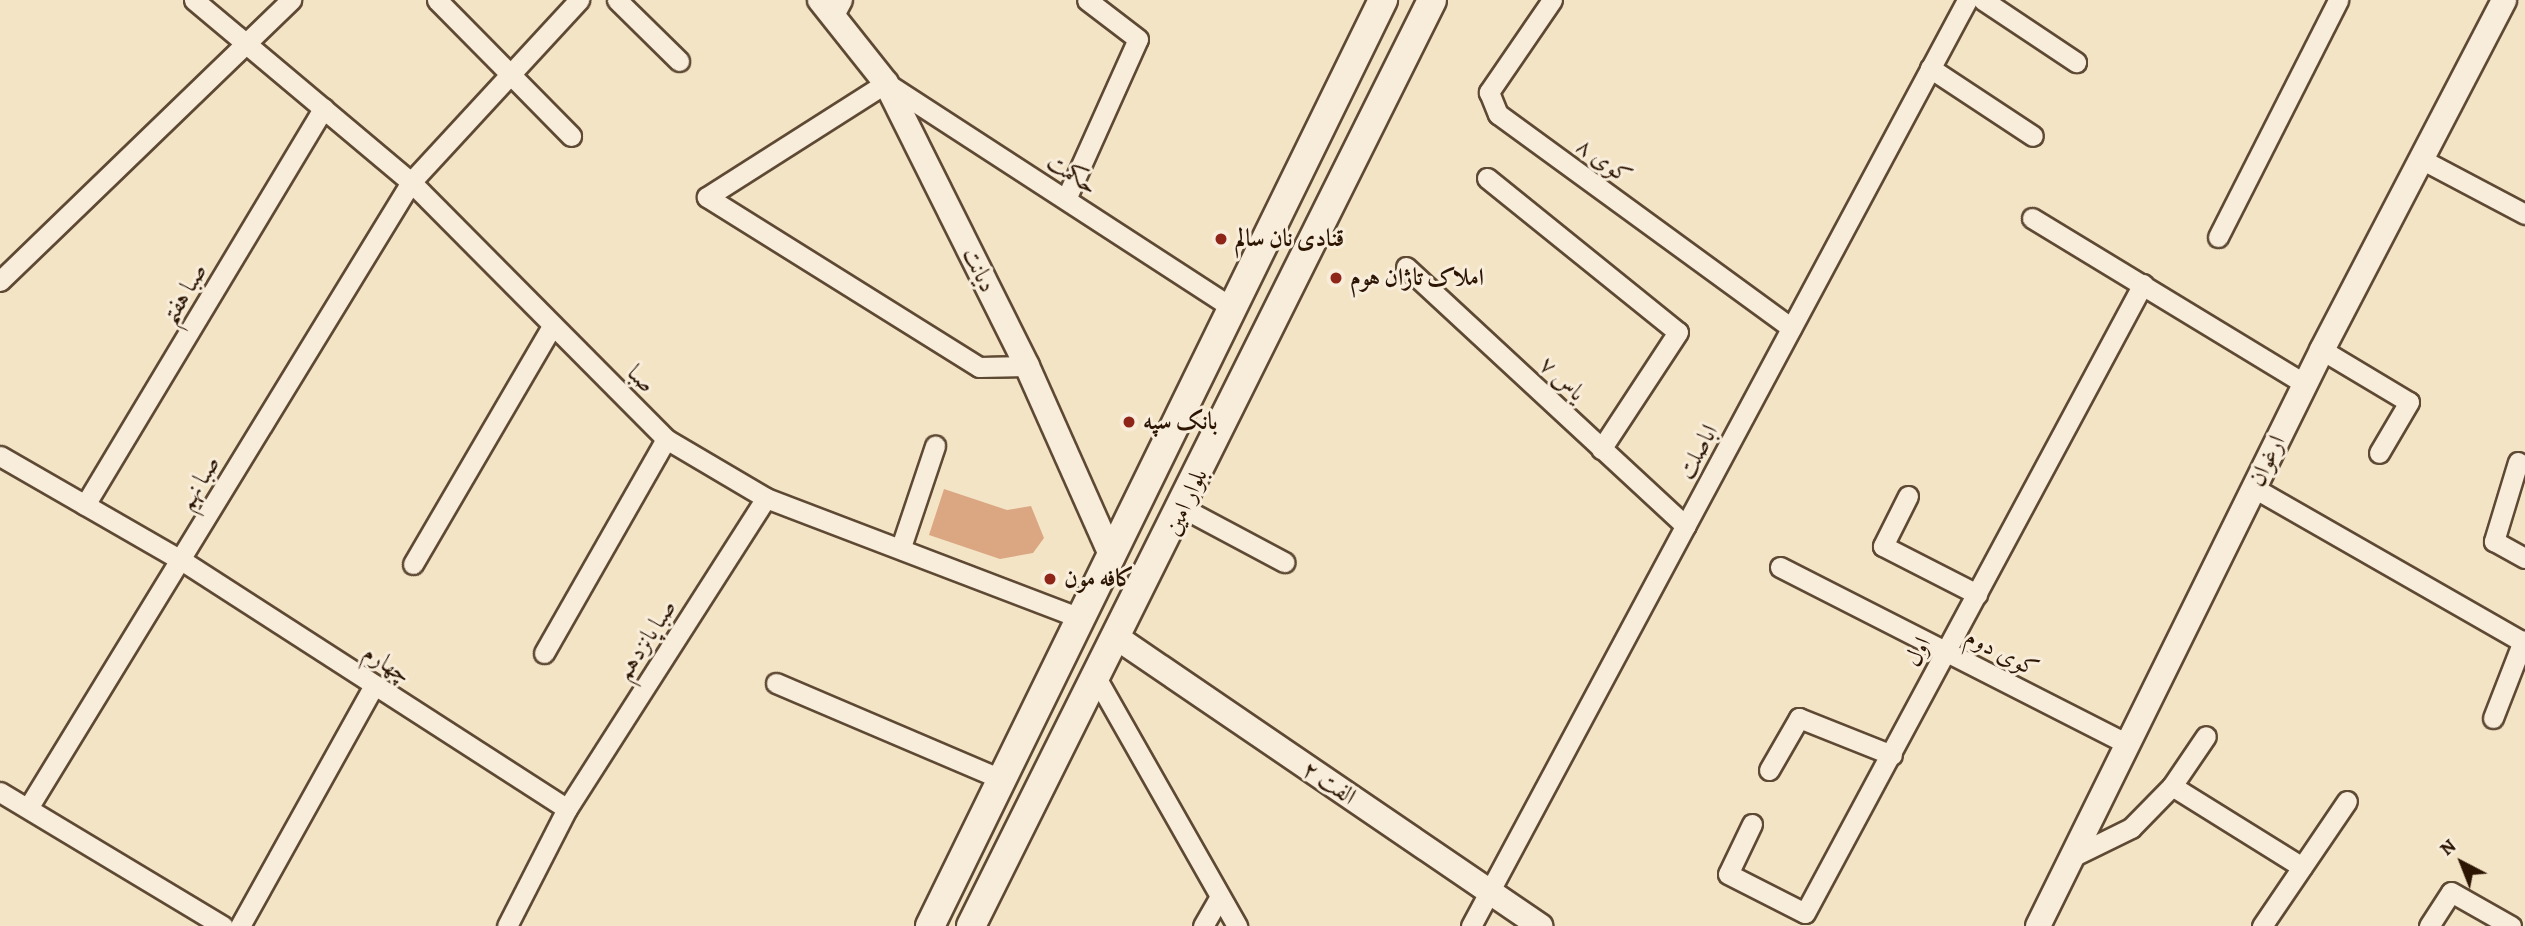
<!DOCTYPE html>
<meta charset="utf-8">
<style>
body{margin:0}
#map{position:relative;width:2525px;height:926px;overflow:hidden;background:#f4e4c6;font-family:Alegreya,Amiri,serif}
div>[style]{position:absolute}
.building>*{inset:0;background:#dba682}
.roads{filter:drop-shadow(2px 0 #5e4934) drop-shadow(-2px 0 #5e4934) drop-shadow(0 2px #5e4934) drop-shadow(0 -2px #5e4934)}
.minor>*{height:19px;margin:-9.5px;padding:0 9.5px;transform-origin:9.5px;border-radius:9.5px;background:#f8edda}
.tertiary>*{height:24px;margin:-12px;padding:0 12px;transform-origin:12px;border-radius:12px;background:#f8edda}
.secondary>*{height:28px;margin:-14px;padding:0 14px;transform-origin:14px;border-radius:14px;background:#f8edda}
.dots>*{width:19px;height:19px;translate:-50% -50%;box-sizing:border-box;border:4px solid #f8edda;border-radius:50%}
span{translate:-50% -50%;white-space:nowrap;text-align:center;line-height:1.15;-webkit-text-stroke:6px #f8edda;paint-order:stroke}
.street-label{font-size:24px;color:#2c1503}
.poi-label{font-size:24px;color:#2c1503;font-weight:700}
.left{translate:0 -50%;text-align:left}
.north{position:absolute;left:2427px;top:828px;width:70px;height:70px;-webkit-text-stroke:5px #f8edda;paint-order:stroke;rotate:318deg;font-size:19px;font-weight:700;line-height:28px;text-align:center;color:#2c1503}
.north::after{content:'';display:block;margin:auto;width:24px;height:32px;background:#2c1503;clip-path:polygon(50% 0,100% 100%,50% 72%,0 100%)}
</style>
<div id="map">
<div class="building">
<i style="clip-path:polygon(944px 489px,1007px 510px,1031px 506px,1044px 538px,1033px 553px,1000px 559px,929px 535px)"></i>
</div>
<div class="roads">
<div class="minor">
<i style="left:194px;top:0;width:283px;rotate:40deg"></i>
<i style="left:411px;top:182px;width:362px;rotate:45.2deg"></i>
<i style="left:666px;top:439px;width:116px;rotate:30.5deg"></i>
<i style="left:766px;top:498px;width:339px;rotate:20.9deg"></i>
<i style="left:437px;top:0;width:191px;rotate:45.4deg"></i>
<i style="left:617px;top:0;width:87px;rotate:44.5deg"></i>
<i style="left:1552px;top:0;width:112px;rotate:124.4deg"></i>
<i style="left:1489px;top:92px;width:24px;rotate:68deg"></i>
<i style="left:1498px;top:114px;width:363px;rotate:36.1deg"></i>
<i style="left:1983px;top:0;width:112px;rotate:33.7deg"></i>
<i style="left:834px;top:15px;width:17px;rotate:-62deg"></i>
<i style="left:1930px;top:68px;width:123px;rotate:33.4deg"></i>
<i style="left:2421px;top:159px;width:118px;rotate:27.9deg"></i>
<i style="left:1487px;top:178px;width:245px;rotate:38.9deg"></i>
<i style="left:1678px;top:332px;width:140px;rotate:123.3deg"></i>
<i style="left:1066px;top:199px;width:175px;rotate:-65.8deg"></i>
<i style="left:1138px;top:39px;width:64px;rotate:-142.6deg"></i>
<i style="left:2032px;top:218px;width:320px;rotate:31.3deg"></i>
<i style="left:2218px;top:237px;width:266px;rotate:-63.1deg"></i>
<i style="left:1406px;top:267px;width:381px;rotate:42.8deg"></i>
<i style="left:0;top:281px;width:405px;rotate:-44deg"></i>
<i style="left:2322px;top:350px;width:101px;rotate:30.9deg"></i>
<i style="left:2409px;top:402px;width:59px;rotate:120.5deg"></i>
<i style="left:1027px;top:366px;width:48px;rotate:178.8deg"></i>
<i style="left:979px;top:367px;width:321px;rotate:-148deg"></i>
<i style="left:707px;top:197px;width:212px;rotate:-32.5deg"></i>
<i style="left:886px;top:83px;width:411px;rotate:33deg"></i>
<i style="left:0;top:456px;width:209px;rotate:29.9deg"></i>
<i style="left:181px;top:560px;width:459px;rotate:32.8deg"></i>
<i style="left:2518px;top:462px;width:83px;rotate:106.9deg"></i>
<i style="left:2494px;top:541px;width:35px;rotate:29deg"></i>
<i style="left:2254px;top:488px;width:312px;rotate:29.8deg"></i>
<i style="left:1908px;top:496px;width:56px;rotate:116.6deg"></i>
<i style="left:1883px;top:546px;width:106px;rotate:27.1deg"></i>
<i style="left:85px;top:505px;width:463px;rotate:-59deg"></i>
<i style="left:1183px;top:508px;width:115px;rotate:28.1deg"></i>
<i style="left:901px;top:547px;width:107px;rotate:-71.4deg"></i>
<i style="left:413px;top:564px;width:276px;rotate:-59.7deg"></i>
<i style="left:1780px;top:567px;width:390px;rotate:27deg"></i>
<i style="left:544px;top:653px;width:246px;rotate:-60.3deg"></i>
<i style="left:1098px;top:681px;width:282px;rotate:60.4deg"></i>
<i style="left:776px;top:683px;width:247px;rotate:23.1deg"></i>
<i style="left:2493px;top:718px;width:83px;rotate:-68.7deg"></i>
<i style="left:1769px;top:770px;width:60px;rotate:-60deg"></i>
<i style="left:1799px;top:718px;width:100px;rotate:21.7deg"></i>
<i style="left:2172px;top:786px;width:153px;rotate:31.9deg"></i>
<i style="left:0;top:792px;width:260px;rotate:31deg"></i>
<i style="left:28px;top:808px;width:734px;rotate:-58.54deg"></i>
<i style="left:411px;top:182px;width:248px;rotate:-47.3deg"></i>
<i style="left:1752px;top:824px;width:55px;rotate:115.6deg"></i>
<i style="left:1728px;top:874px;width:86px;rotate:26.9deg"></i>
<i style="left:1805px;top:913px;width:714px;rotate:-61.75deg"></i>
<i style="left:2072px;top:857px;width:66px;rotate:-26.2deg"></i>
<i style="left:2131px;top:828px;width:59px;rotate:-45.7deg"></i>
<i style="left:2172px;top:786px;width:60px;rotate:-55.8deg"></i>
<i style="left:240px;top:926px;width:276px;rotate:-60.9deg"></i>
<i style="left:507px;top:926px;width:131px;rotate:-62.9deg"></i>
<i style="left:567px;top:809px;width:369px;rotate:-57.4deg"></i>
<i style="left:1203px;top:926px;width:32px;rotate:-60deg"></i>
<i style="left:1471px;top:926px;width:1050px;rotate:-61.82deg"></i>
<i style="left:2262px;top:926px;width:151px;rotate:-55.8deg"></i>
<i style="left:2429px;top:926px;width:40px;rotate:-57.1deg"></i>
<i style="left:2451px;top:892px;width:69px;rotate:29.5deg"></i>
</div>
<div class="tertiary">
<i style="left:820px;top:0;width:106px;rotate:51.5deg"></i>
<i style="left:886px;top:83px;width:316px;rotate:63.5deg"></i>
<i style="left:1027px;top:366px;width:209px;rotate:66deg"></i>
<i style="left:1119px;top:639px;width:510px;rotate:34.28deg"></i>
<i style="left:2038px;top:926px;width:642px;rotate:-63.75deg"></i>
<i style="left:2322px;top:350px;width:394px;rotate:-62.5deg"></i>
</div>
<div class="secondary">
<i style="left:930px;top:926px;width:1031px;rotate:-63.93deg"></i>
<i style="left:971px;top:926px;width:1034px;rotate:-63.53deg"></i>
</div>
</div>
<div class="dots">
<i style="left:1221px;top:239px;background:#8f2418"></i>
<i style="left:1336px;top:278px;background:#8f2418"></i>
<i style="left:1129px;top:422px;background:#8f2418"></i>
<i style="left:1050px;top:579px;background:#8f2418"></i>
</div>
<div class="street-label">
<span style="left:1604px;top:161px;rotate:36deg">کوی ۸</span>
<span style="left:1072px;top:174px;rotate:33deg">حکمت</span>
<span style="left:979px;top:270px;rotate:64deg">دیانت</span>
<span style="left:184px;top:294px;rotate:-59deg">صبا هفتم</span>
<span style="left:641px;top:379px;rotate:45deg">صبا</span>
<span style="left:1562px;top:379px;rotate:43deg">یاس ۷</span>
<span style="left:1698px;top:452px;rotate:-62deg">اباصلت</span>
<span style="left:2267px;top:461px;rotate:-64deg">ارغوان</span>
<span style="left:199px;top:483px;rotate:-59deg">صبا نهم</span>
<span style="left:1186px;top:502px;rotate:-65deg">بلوار امین</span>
<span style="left:646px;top:640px;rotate:-57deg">صبا پانزدهم</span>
<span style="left:1918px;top:652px;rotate:-63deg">اول</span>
<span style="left:2002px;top:653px;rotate:27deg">کوی دوم</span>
<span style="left:387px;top:664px;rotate:33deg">چهارم</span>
<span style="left:1329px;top:783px;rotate:34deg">الفت ۲</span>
</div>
<div class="poi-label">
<span class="left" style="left:1235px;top:239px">قنادی نان سالم</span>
<span class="left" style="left:1350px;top:278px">املاک تاژان هوم</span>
<span class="left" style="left:1143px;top:422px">بانک سپه</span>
<span class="left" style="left:1064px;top:579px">کافه مون</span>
</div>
<div class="north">N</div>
</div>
